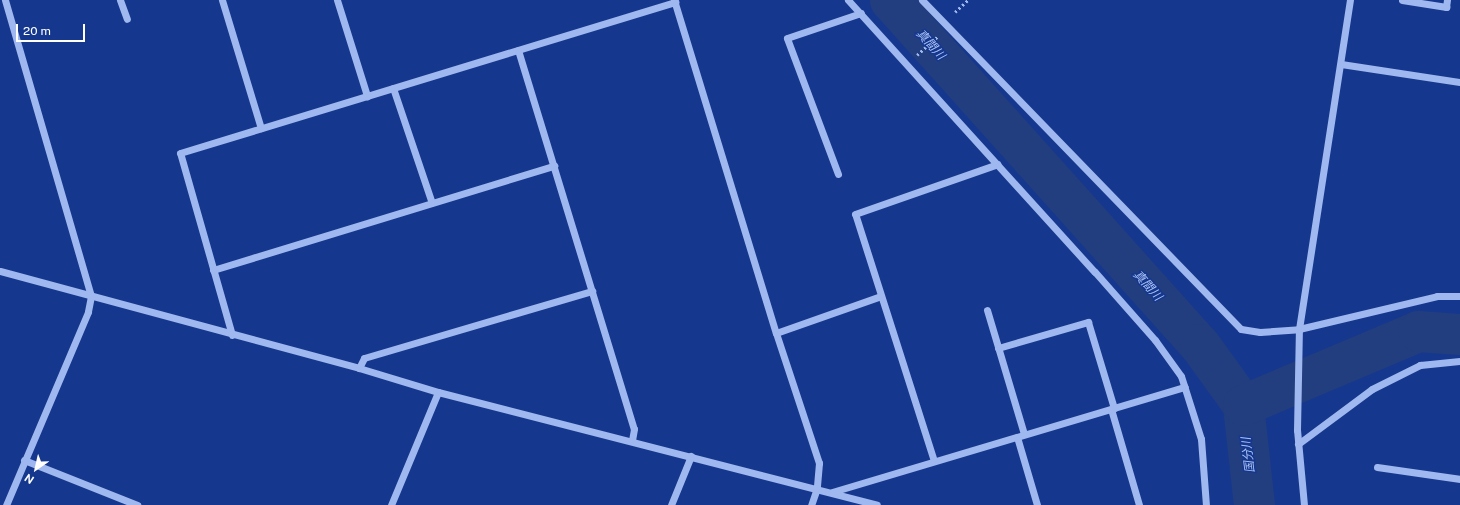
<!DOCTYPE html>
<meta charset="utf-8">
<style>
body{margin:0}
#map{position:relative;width:1460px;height:505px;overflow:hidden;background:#15388e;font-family:"Public Sans","Noto Sans JP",sans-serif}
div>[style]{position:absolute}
.river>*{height:41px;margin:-20.5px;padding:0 20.5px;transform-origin:20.5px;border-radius:20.5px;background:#233e7f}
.path>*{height:2.5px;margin-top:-1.25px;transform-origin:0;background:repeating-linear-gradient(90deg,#a0b8f0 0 2px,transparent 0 5px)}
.minor>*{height:7px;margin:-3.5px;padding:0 3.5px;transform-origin:3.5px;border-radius:3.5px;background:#a0b8f0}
span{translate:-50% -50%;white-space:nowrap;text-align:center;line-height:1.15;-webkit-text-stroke:3px #15388e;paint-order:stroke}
.water-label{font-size:12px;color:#acc3f7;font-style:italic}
.north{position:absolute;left:16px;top:449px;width:40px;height:40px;-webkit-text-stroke:3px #15388e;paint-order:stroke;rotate:214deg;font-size:11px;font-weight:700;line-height:16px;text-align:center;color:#fff}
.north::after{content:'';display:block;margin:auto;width:14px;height:18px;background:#fff;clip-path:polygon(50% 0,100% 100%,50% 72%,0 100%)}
.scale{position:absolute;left:16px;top:24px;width:69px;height:18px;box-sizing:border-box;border:2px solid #fff;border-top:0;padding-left:5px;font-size:12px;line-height:14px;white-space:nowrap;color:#fff;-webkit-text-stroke:3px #15388e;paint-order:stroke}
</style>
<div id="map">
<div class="river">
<i style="left:890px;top:0;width:462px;rotate:48.1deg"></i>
<i style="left:1199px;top:344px;width:75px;rotate:54.2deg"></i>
<i style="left:1243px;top:405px;width:101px;rotate:83.7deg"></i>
<i style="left:1243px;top:405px;width:190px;rotate:-22.9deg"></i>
<i style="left:1418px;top:331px;width:42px;rotate:4.1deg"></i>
</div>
<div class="path">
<i style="left:955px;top:12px;width:18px;rotate:-43deg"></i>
<i style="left:917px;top:55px;width:27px;rotate:-42deg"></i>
</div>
<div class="minor">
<i style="left:5px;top:0;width:308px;rotate:73.8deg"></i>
<i style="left:91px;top:296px;width:16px;rotate:101deg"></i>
<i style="left:88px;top:312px;width:210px;rotate:113deg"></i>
<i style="left:120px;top:0;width:20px;rotate:70deg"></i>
<i style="left:222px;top:0;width:134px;rotate:73.1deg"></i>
<i style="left:337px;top:0;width:101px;rotate:72.6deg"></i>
<i style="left:674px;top:0;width:348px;rotate:73deg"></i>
<i style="left:776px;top:333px;width:137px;rotate:71.7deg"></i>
<i style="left:819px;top:463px;width:25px;rotate:95deg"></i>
<i style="left:817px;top:488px;width:18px;rotate:109deg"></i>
<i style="left:848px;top:0;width:367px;rotate:47.8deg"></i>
<i style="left:1095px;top:272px;width:91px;rotate:48.6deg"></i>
<i style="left:1155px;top:340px;width:44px;rotate:54.2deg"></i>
<i style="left:1181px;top:376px;width:66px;rotate:72.4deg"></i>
<i style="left:1201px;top:439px;width:66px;rotate:85.7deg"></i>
<i style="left:922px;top:0;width:458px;rotate:45.9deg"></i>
<i style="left:1241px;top:329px;width:19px;rotate:9deg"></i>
<i style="left:1260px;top:332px;width:39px;rotate:-4deg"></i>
<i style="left:1299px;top:329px;width:142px;rotate:-13.4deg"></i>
<i style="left:1437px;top:296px;width:23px"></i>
<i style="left:1402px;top:0;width:45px;rotate:9deg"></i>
<i style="left:1446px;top:7px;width:7px;rotate:-82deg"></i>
<i style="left:518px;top:50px;width:396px;rotate:73deg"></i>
<i style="left:634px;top:429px;width:11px;rotate:100deg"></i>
<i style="left:1341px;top:64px;width:120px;rotate:8.6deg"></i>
<i style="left:393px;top:88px;width:121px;rotate:71.3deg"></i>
<i style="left:838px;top:174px;width:145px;rotate:-110.6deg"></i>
<i style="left:787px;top:38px;width:78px;rotate:-18.7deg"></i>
<i style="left:213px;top:270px;width:357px;rotate:-17deg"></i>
<i style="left:0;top:271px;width:372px;rotate:15.1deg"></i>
<i style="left:359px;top:368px;width:83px;rotate:16.9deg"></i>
<i style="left:438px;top:392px;width:453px;rotate:14.4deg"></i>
<i style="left:987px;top:310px;width:129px;rotate:73.4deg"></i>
<i style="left:776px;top:333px;width:111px;rotate:-19.4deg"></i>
<i style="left:232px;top:335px;width:189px;rotate:-105.9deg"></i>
<i style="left:180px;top:153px;width:518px;rotate:-16.96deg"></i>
<i style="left:998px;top:348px;width:94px;rotate:-16.1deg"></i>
<i style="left:1088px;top:322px;width:90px;rotate:73.2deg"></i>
<i style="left:359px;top:368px;width:11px;rotate:-63deg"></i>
<i style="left:364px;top:358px;width:238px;rotate:-16.4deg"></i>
<i style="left:1111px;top:409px;width:100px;rotate:73.7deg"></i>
<i style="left:1017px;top:437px;width:71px;rotate:73.6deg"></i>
<i style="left:1298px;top:444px;width:92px;rotate:-36.6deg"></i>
<i style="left:1372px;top:389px;width:54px;rotate:-26.6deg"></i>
<i style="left:1420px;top:365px;width:40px;rotate:-5.7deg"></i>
<i style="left:24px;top:460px;width:122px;rotate:21.7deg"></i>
<i style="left:934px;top:461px;width:259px;rotate:-107.7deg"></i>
<i style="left:855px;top:214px;width:151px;rotate:-19.3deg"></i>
<i style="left:1377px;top:467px;width:84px;rotate:8.2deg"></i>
<i style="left:832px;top:492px;width:368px;rotate:-16.6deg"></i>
<i style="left:391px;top:505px;width:122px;rotate:-67.4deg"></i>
<i style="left:671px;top:505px;width:53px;rotate:-67.8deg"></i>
<i style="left:1304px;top:505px;width:75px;rotate:-95.3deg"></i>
<i style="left:1297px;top:430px;width:101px;rotate:-88.9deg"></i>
<i style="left:1299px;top:329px;width:333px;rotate:-81.2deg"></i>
</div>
<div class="water-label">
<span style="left:930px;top:45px;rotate:48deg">真間川</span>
<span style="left:1147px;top:286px;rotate:48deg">真間川</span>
<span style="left:1249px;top:455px;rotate:-97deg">国分川</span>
</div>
<div class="north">N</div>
<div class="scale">20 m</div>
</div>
